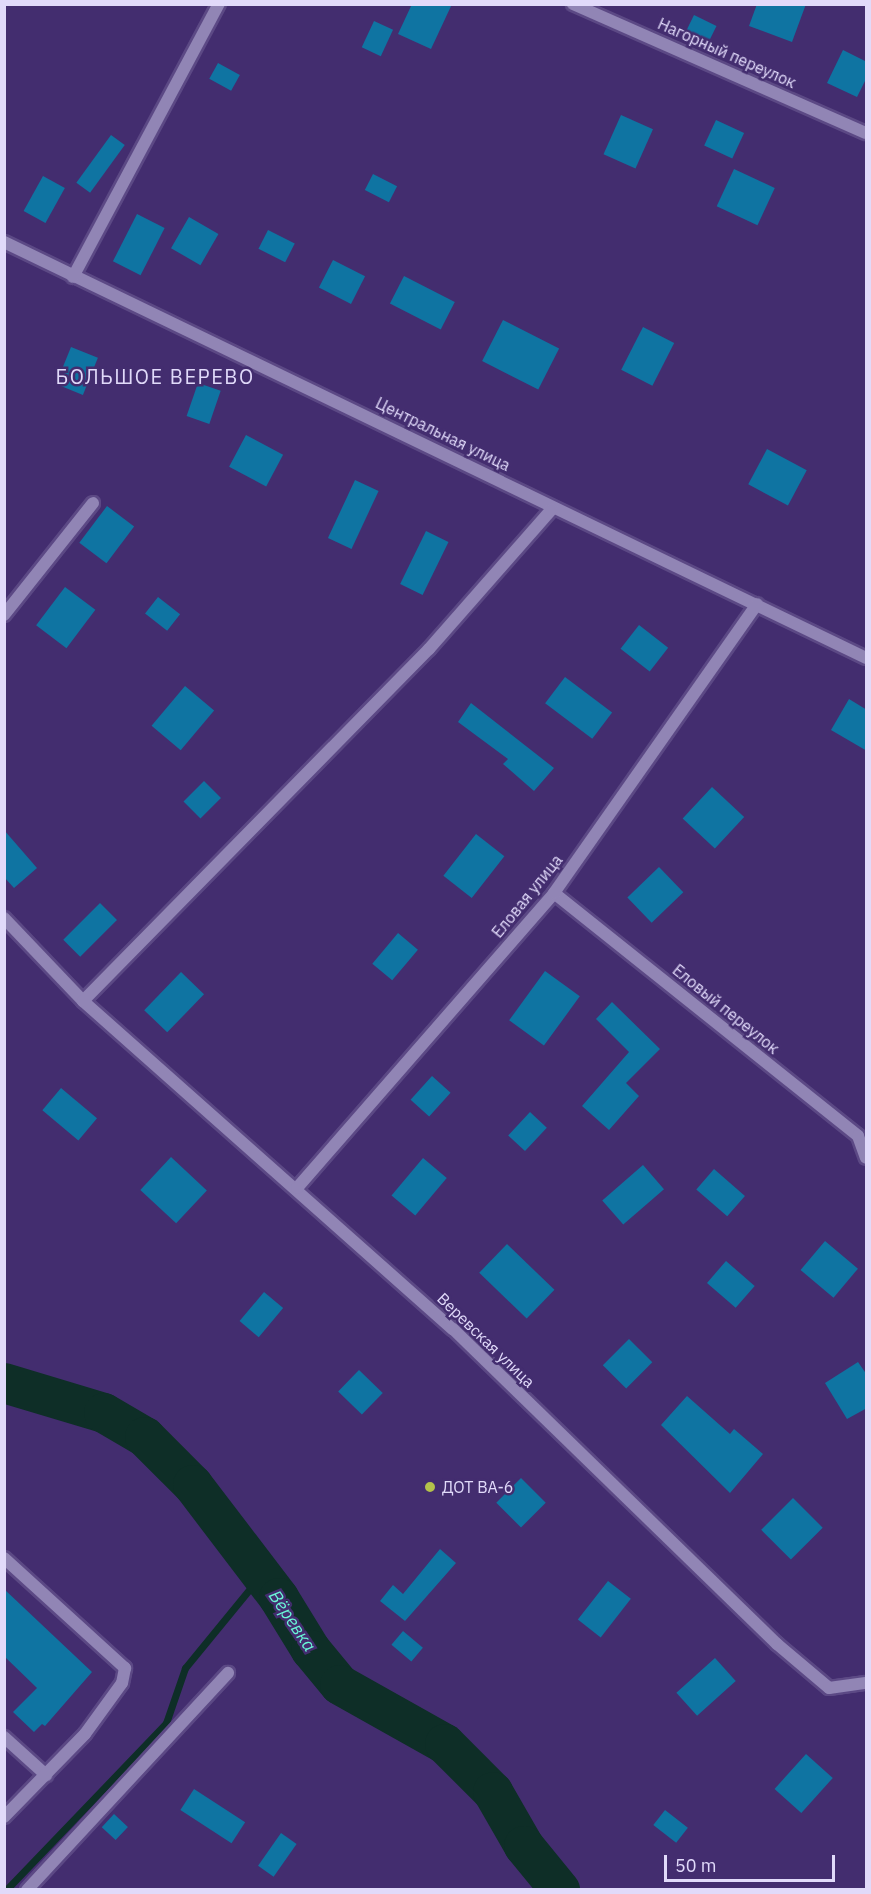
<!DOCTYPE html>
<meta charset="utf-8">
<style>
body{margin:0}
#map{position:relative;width:871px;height:1894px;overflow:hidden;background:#432d6f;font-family:"IBM Plex Sans",sans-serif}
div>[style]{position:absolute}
.stream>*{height:7px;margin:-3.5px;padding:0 3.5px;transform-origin:3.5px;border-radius:3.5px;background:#0e2e27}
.river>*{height:40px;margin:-20px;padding:0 20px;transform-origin:20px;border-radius:20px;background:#0e2e27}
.building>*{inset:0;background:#0f74a2;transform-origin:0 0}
.roads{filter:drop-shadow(2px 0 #5c4985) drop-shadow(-2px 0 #5c4985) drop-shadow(0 2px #5c4985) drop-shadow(0 -2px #5c4985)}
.service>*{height:12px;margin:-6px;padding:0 6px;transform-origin:6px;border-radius:6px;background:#9185b5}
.minor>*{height:12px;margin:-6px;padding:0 6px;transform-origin:6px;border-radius:6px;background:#9185b5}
.dots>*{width:16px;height:16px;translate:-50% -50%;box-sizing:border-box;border:3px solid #432d6f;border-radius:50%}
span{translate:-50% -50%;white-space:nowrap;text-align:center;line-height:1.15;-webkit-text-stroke:5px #432d6f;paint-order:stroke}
.street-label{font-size:16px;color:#e1dafa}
.poi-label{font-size:16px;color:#e1dafa}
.left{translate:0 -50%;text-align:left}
.water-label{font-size:18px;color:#6af7d7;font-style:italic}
.quarter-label{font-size:20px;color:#e1dafa;letter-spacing:1.5px}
.frame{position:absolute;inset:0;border:6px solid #e1dafa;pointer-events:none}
.scale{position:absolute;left:664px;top:1855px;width:171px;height:27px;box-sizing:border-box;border:3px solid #e1dafa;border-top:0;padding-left:8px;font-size:18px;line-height:21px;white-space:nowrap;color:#e1dafa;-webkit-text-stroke:4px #432d6f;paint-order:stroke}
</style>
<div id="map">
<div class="stream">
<i style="left:6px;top:1890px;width:231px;rotate:-46.2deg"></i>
<i style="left:166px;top:1723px;width:58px;rotate:-70.9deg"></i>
<i style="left:185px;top:1668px;width:120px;rotate:-50.7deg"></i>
</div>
<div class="river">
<i style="left:4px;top:1383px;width:104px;rotate:16.7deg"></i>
<i style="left:104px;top:1413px;width:48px;rotate:30.3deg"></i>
<i style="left:145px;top:1437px;width:68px;rotate:45deg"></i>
<i style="left:193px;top:1485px;width:142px;rotate:52.7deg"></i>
<i style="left:279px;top:1598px;width:61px;rotate:58.4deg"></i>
<i style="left:311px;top:1650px;width:45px;rotate:50.4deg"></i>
<i style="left:340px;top:1685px;width:120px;rotate:29.3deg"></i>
<i style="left:445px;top:1744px;width:68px;rotate:45deg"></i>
<i style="left:493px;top:1792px;width:62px;rotate:60.1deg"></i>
<i style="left:524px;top:1846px;width:57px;rotate:50.7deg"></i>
</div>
<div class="building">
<i style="clip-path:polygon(412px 4px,452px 4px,431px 49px,398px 34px)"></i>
<i style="clip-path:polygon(757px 4px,806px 4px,792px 42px,749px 26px)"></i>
<i style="left:694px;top:15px;width:25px;height:19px;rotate:26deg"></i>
<i style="left:374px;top:21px;width:21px;height:29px;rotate:25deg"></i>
<i style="clip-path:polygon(843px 50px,867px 62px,867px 77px,857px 97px,827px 83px)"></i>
<i style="left:218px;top:63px;width:25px;height:18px;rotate:29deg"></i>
<i style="left:621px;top:115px;width:35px;height:43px;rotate:24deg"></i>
<i style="left:716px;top:120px;width:31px;height:28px;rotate:25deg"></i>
<i style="left:111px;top:135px;width:17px;height:59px;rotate:36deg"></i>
<i style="left:734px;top:169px;width:45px;height:41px;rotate:25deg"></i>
<i style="left:373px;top:174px;width:27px;height:18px;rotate:27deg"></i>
<i style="left:43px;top:176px;width:25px;height:40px;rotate:29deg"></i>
<i style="left:137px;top:214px;width:31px;height:53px;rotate:27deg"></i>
<i style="left:189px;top:217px;width:34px;height:36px;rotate:30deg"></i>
<i style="left:268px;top:230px;width:30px;height:21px;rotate:27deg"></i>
<i style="left:333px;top:260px;width:36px;height:31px;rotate:27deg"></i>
<i style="left:404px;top:276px;width:57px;height:31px;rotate:27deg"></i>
<i style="left:503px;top:320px;width:63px;height:46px;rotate:27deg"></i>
<i style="left:643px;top:327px;width:35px;height:48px;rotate:27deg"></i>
<i style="left:71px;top:347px;width:29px;height:40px;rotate:22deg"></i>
<i style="left:198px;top:383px;width:24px;height:35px;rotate:19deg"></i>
<i style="left:246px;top:435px;width:42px;height:36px;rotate:28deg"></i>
<i style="left:767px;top:449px;width:45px;height:40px;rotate:28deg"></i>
<i style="left:355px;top:480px;width:26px;height:64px;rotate:25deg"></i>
<i style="left:107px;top:506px;width:34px;height:46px;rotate:37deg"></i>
<i style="left:426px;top:531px;width:25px;height:59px;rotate:26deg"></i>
<i style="left:65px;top:587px;width:38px;height:48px;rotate:37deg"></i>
<i style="left:158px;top:597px;width:28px;height:21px;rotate:38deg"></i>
<i style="left:639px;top:625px;width:37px;height:30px;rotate:38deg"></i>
<i style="left:565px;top:677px;width:59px;height:33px;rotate:37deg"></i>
<i style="left:185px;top:686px;width:38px;height:52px;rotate:40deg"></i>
<i style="clip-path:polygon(849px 699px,867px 710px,867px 751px,831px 730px)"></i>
<i style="clip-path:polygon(471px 703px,554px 768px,534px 791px,503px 764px,508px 759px,458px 722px)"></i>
<i style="left:204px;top:781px;width:24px;height:29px;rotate:45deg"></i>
<i style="left:712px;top:787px;width:44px;height:43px;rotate:43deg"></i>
<i style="clip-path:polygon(4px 830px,37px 868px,14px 888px,4px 877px)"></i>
<i style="left:476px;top:834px;width:36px;height:53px;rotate:38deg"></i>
<i style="left:659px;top:867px;width:35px;height:44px;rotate:46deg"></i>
<i style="left:100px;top:903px;width:24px;height:52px;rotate:45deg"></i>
<i style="left:398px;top:933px;width:26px;height:40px;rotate:40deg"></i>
<i style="left:545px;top:971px;width:43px;height:61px;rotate:36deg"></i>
<i style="left:181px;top:972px;width:32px;height:53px;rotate:44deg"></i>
<i style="clip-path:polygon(612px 1002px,660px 1049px,626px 1083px,639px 1096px,609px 1130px,582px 1106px,629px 1052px,596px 1019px)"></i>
<i style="left:432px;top:1076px;width:25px;height:32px;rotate:42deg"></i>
<i style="left:61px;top:1088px;width:47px;height:29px;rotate:40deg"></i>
<i style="left:530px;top:1112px;width:23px;height:32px;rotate:43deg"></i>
<i style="left:171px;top:1157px;width:49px;height:45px;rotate:43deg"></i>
<i style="left:423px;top:1158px;width:31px;height:49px;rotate:40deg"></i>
<i style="left:643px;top:1165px;width:32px;height:54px;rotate:49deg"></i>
<i style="left:714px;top:1169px;width:41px;height:27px;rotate:41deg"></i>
<i style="left:825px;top:1241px;width:43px;height:38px;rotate:40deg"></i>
<i style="left:507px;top:1244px;width:66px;height:40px;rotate:44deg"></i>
<i style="left:726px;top:1261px;width:38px;height:29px;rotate:41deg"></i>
<i style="left:264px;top:1292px;width:25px;height:38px;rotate:40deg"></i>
<i style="left:629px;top:1339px;width:33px;height:37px;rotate:45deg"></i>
<i style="clip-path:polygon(858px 1362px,867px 1375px,867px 1408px,847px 1419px,825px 1383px)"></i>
<i style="left:359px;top:1370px;width:33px;height:30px;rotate:44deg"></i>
<i style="clip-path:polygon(687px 1396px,730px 1434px,734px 1429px,763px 1454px,730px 1493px,661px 1425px)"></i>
<i style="left:521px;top:1478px;width:35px;height:35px;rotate:45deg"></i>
<i style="left:793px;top:1498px;width:42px;height:45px;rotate:45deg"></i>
<i style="clip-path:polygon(440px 1549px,456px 1563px,405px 1621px,380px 1601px,393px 1585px,403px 1594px)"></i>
<i style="left:608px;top:1581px;width:29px;height:49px;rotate:38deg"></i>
<i style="clip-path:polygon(4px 1589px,92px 1672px,45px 1726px,42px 1724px,34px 1732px,13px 1712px,37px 1688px,4px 1656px)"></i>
<i style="left:403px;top:1631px;width:26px;height:18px;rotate:40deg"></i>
<i style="left:715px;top:1658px;width:31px;height:52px;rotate:48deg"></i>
<i style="left:806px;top:1754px;width:36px;height:47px;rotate:42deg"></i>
<i style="left:194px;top:1789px;width:61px;height:25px;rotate:33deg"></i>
<i style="left:665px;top:1810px;width:29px;height:19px;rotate:38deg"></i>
<i style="left:114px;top:1814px;width:19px;height:18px;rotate:43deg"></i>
<i style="left:281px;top:1833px;width:19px;height:40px;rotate:35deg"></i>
</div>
<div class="roads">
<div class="service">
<i style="left:4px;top:1737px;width:57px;rotate:42.1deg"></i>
</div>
<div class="minor">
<i style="left:573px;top:4px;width:320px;rotate:23.8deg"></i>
<i style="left:4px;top:242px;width:957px;rotate:25.76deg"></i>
<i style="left:73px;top:277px;width:310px;rotate:-61.9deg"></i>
<i style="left:4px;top:615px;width:143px;rotate:-51.5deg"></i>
<i style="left:554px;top:893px;width:389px;rotate:38.6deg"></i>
<i style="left:858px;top:1136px;width:23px;rotate:70deg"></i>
<i style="left:4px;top:918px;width:115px;rotate:46.4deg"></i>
<i style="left:83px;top:1001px;width:494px;rotate:41.6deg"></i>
<i style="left:453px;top:1329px;width:452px;rotate:44.2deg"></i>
<i style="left:777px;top:1644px;width:68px;rotate:40.2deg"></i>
<i style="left:829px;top:1688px;width:37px;rotate:-8deg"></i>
<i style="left:83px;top:1001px;width:494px;rotate:-45.5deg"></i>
<i style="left:429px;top:649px;width:186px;rotate:-48.7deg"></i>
<i style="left:297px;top:1188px;width:391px;rotate:-48.9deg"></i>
<i style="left:554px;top:893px;width:353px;rotate:-54.9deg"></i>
<i style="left:4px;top:1558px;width:164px;rotate:42.3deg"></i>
<i style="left:125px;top:1668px;width:15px;rotate:101deg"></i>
<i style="left:122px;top:1683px;width:63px;rotate:126deg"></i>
<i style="left:85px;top:1734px;width:116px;rotate:134.3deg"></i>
<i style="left:27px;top:1890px;width:296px;rotate:-47.2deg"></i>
</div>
</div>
<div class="dots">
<i style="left:430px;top:1487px;background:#b4c24b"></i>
</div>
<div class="street-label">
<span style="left:727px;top:53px;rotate:24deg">Нагорный переулок</span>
<span style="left:443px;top:434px;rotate:26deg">Центральная улица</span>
<span style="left:527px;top:896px;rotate:-51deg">Еловая улица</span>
<span style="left:726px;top:1009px;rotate:39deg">Еловый переулок</span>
<span style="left:486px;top:1340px;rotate:44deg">Веревская улица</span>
</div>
<div class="poi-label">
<span class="left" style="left:442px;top:1487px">ДОТ ВА-6</span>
</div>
<div class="water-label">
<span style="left:292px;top:1621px;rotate:56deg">Вёревка</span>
</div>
<div class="quarter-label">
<span style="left:155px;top:376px">БОЛЬШОЕ ВЕРЕВО</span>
</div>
<div class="frame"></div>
<div class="scale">50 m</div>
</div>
